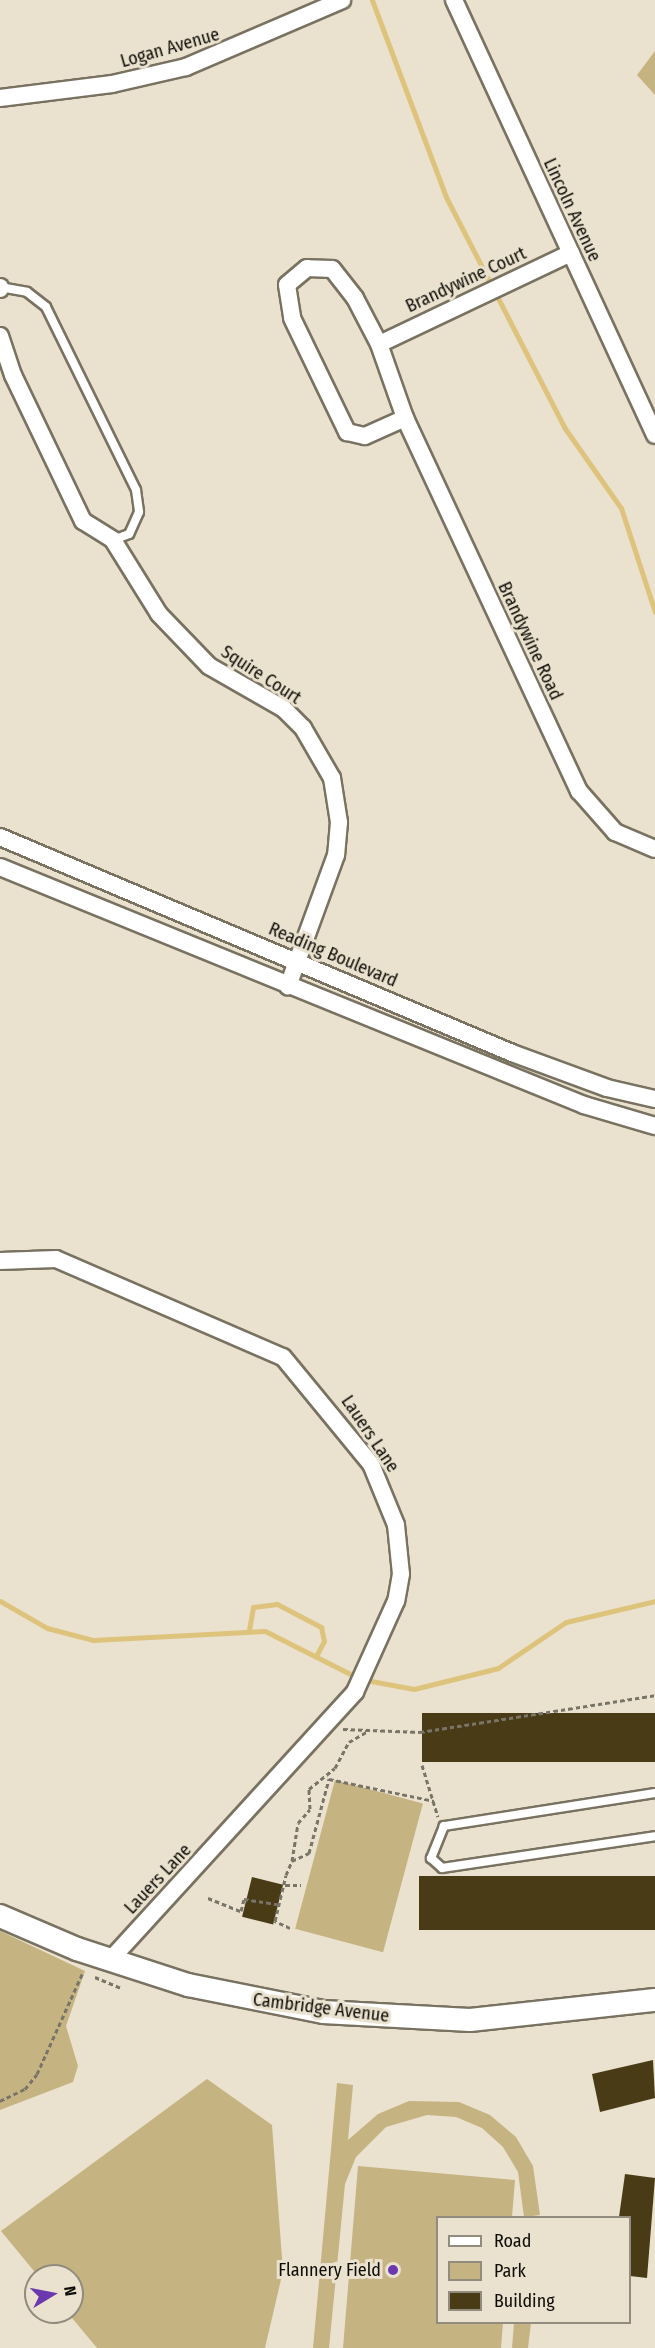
<!DOCTYPE html>
<style>
body{margin:0}
#map{position:relative;width:655px;height:2348px;overflow:hidden;background:#eae2cf;font-family:"Fira Sans Condensed",sans-serif}
div>[style]{position:absolute}
.green>*{inset:0;background:#c6b382;transform-origin:0 0}
.stream>*{height:5px;margin:-2.5px;padding:0 2.5px;transform-origin:2.5px;border-radius:2.5px;background:#dec37c}
.building>*{inset:0;background:#493b16;transform-origin:0 0}
.path>*{height:3px;margin-top:-1.5px;transform-origin:0;background:repeating-linear-gradient(90deg,#797468 0 4.5px,transparent 0 7.5px)}
.roads{filter:drop-shadow(2px 0 #797261) drop-shadow(-2px 0 #797261) drop-shadow(0 2px #797261) drop-shadow(0 -2px #797261)}
.lane>*{height:8px;margin:-4px;padding:0 4px;transform-origin:4px;border-radius:4px;background:#fff}
.street>*{height:16px;margin:-8px;padding:0 8px;transform-origin:8px;border-radius:8px;background:#fff}
.secondary>*{height:22px;margin:-11px;padding:0 11px;transform-origin:11px;border-radius:11px;background:#fff}
.dots>*{width:16px;height:16px;translate:-50% -50%;box-sizing:border-box;border:3px solid #eae2cf;border-radius:50%}
span{translate:-50% -50%;white-space:nowrap;text-align:center;line-height:1.15;-webkit-text-stroke:6px #eae2cf;paint-order:stroke}
.street-label{font-size:18px;color:#0e0c06}
.poi-label{font-size:18px;color:#0e0c06}
.right{translate:-100% -50%;text-align:right}
.legend{position:absolute;left:436px;top:2216px;width:195px;height:108px;box-sizing:border-box;background:#eae2cf;border:2px solid #928c7f;margin:0;padding:8px 10px;list-style:none;font-size:18px;color:#0e0c06}
.legend li{display:flex;align-items:center;gap:12px;height:30px}
.legend b{width:30px;border:2px solid #928c7f}
.north{position:absolute;left:24px;top:2264px;width:60px;height:60px;box-sizing:border-box;background:#eae2cf;border:2px solid #928c7f;border-radius:50%;rotate:80deg;font-size:16px;font-weight:700;line-height:24px;text-align:center;color:#0e0c06}
.north::after{content:'';display:block;margin:auto;width:21px;height:27px;background:#6c38af;clip-path:polygon(50% 0,100% 100%,50% 72%,0 100%)}
</style>
<div id="map">
<div class="green">
<i style="clip-path:polygon(655px 51px,655px 95px,637px 75px)"></i>
<i style="left:335px;top:1780px;width:91px;height:154px;rotate:15deg"></i>
<i style="clip-path:polygon(0 1931px,85px 1971px,66px 2026px,78px 2066px,73px 2082px,0 2110px)"></i>
<i style="clip-path:polygon(207px 2079px,272px 2125px,283px 2271px,265px 2348px,97px 2348px,67px 2312px,72px 2312px,72px 2276px,38px 2276px,1px 2231px)"></i>
<i style="clip-path:polygon(337px 2083px,353px 2085px,348px 2140px,378px 2114px,409px 2101px,459px 2102px,490px 2115px,516px 2137px,533px 2166px,540px 2215px,524px 2217px,518px 2172px,503px 2147px,482px 2128px,456px 2117px,427px 2115px,386px 2127px,356px 2157px,345px 2184px,329px 2348px,313px 2348px)"></i>
<i style="clip-path:polygon(358px 2166px,515px 2180px,512px 2217px,438px 2218px,438px 2322px,503px 2323px,501px 2348px,343px 2348px)"></i>
<i style="clip-path:polygon(514px 2323px,531px 2323px,528px 2348px,512px 2348px)"></i>
</div>
<div class="stream">
<i style="left:372px;top:0;width:210px;rotate:69.4deg"></i>
<i style="left:446px;top:197px;width:259px;rotate:62.8deg"></i>
<i style="left:564px;top:427px;width:99px;rotate:54.9deg"></i>
<i style="left:621px;top:508px;width:109px;rotate:71.9deg"></i>
<i style="left:0;top:1601px;width:54px;rotate:29.9deg"></i>
<i style="left:47px;top:1628px;width:48px;rotate:14.6deg"></i>
<i style="left:93px;top:1640px;width:172px;rotate:-3deg"></i>
<i style="left:265px;top:1631px;width:106px;rotate:26.8deg"></i>
<i style="left:360px;top:1679px;width:55px;rotate:10.5deg"></i>
<i style="left:414px;top:1689px;width:87px;rotate:-14deg"></i>
<i style="left:498px;top:1668px;width:82px;rotate:-34.1deg"></i>
<i style="left:566px;top:1622px;width:91px;rotate:-13.3deg"></i>
<i style="left:249px;top:1630px;width:23px;rotate:-80deg"></i>
<i style="left:253px;top:1607px;width:24px;rotate:-7deg"></i>
<i style="left:277px;top:1604px;width:50px;rotate:27.6deg"></i>
<i style="left:321px;top:1627px;width:14px;rotate:78deg"></i>
<i style="left:324px;top:1641px;width:17px;rotate:118deg"></i>
</div>
<div class="building">
<i style="left:655px;top:1713px;width:49px;height:233px;rotate:90deg"></i>
<i style="left:655px;top:1876px;width:54px;height:236px;rotate:90deg"></i>
<i style="left:252px;top:1877px;width:32px;height:41px;rotate:14deg"></i>
<i style="clip-path:polygon(653px 2060px,655px 2098px,600px 2112px,592px 2074px)"></i>
<i style="clip-path:polygon(625px 2174px,655px 2178px,647px 2278px,630px 2276px,630px 2217px,619px 2217px)"></i>
</div>
<div class="path">
<i style="left:343px;top:1729px;width:77px;rotate:2.2deg"></i>
<i style="left:420px;top:1732px;width:238px;rotate:-8.9deg"></i>
<i style="left:422px;top:1765px;width:54px;rotate:72.9deg"></i>
<i style="left:292px;top:1861px;width:38px;rotate:-81deg"></i>
<i style="left:298px;top:1823px;width:18px;rotate:-49deg"></i>
<i style="left:310px;top:1809px;width:20px;rotate:-93deg"></i>
<i style="left:309px;top:1789px;width:33px;rotate:-39deg"></i>
<i style="left:335px;top:1768px;width:30px;rotate:-62deg"></i>
<i style="left:349px;top:1742px;width:20px;rotate:-30deg"></i>
<i style="left:285px;top:1885px;width:16px"></i>
<i style="left:208px;top:1898px;width:35px;rotate:22deg"></i>
<i style="left:241px;top:1911px;width:12px;rotate:-76deg"></i>
<i style="left:244px;top:1899px;width:36px;rotate:9deg"></i>
<i style="left:290px;top:1928px;width:17px;rotate:-155deg"></i>
<i style="left:275px;top:1921px;width:47px;rotate:-76.6deg"></i>
<i style="left:286px;top:1875px;width:15px;rotate:-67deg"></i>
<i style="left:292px;top:1861px;width:19px;rotate:-25deg"></i>
<i style="left:309px;top:1853px;width:77px;rotate:-74.9deg"></i>
<i style="left:329px;top:1779px;width:107px;rotate:11.8deg"></i>
<i style="left:95px;top:1977px;width:28px;rotate:23deg"></i>
<i style="left:0;top:2101px;width:28px;rotate:-26deg"></i>
<i style="left:25px;top:2089px;width:19px;rotate:-51deg"></i>
<i style="left:37px;top:2074px;width:112px;rotate:-65.7deg"></i>
</div>
<div class="roads">
<div class="lane">
<i style="left:0;top:287px;width:27px;rotate:10deg"></i>
<i style="left:27px;top:292px;width:24px;rotate:38deg"></i>
<i style="left:46px;top:307px;width:204px;rotate:63.8deg"></i>
<i style="left:136px;top:490px;width:22px;rotate:82deg"></i>
<i style="left:139px;top:512px;width:24px;rotate:114deg"></i>
<i style="left:129px;top:534px;width:17px;rotate:159deg"></i>
<i style="left:655px;top:1793px;width:214px;rotate:171.1deg"></i>
<i style="left:444px;top:1826px;width:35px;rotate:112deg"></i>
<i style="left:431px;top:1858px;width:15px;rotate:42deg"></i>
<i style="left:442px;top:1868px;width:215px;rotate:-8.5deg"></i>
</div>
<div class="street">
<i style="left:454px;top:0;width:479px;rotate:65.2deg"></i>
<i style="left:0;top:98px;width:113px;rotate:-7.1deg"></i>
<i style="left:112px;top:84px;width:76px;rotate:-12.9deg"></i>
<i style="left:186px;top:67px;width:170px;rotate:-23.2deg"></i>
<i style="left:571px;top:253px;width:212px;rotate:154.6deg"></i>
<i style="left:379px;top:344px;width:78px;rotate:70.6deg"></i>
<i style="left:405px;top:418px;width:412px;rotate:65deg"></i>
<i style="left:579px;top:791px;width:55px;rotate:48.7deg"></i>
<i style="left:615px;top:832px;width:43px;rotate:23deg"></i>
<i style="left:0;top:287px;width:2px;rotate:90deg"></i>
<i style="left:0;top:336px;width:41px;rotate:71.6deg"></i>
<i style="left:13px;top:375px;width:162px;rotate:64.4deg"></i>
<i style="left:83px;top:521px;width:36px;rotate:32deg"></i>
<i style="left:113px;top:540px;width:87px;rotate:58.1deg"></i>
<i style="left:159px;top:614px;width:72px;rotate:46.1deg"></i>
<i style="left:209px;top:666px;width:86px;rotate:29.8deg"></i>
<i style="left:284px;top:709px;width:27px;rotate:45deg"></i>
<i style="left:303px;top:728px;width:58px;rotate:59.9deg"></i>
<i style="left:332px;top:778px;width:45px;rotate:81deg"></i>
<i style="left:339px;top:822px;width:33px;rotate:95deg"></i>
<i style="left:336px;top:855px;width:140px;rotate:110.1deg"></i>
<i style="left:379px;top:344px;width:52px;rotate:-117.6deg"></i>
<i style="left:355px;top:298px;width:37px;rotate:-128deg"></i>
<i style="left:332px;top:269px;width:25px;rotate:-178deg"></i>
<i style="left:307px;top:268px;width:26px;rotate:140deg"></i>
<i style="left:287px;top:285px;width:33px;rotate:81deg"></i>
<i style="left:292px;top:318px;width:127px;rotate:64.2deg"></i>
<i style="left:347px;top:432px;width:18px;rotate:13deg"></i>
<i style="left:365px;top:436px;width:44px;rotate:-24.2deg"></i>
<i style="left:0;top:837px;width:556px;rotate:22.87deg"></i>
<i style="left:512px;top:1053px;width:101px;rotate:20.2deg"></i>
<i style="left:607px;top:1088px;width:49px;rotate:12.9deg"></i>
<i style="left:0;top:867px;width:631px;rotate:22.17deg"></i>
<i style="left:584px;top:1105px;width:74px;rotate:16.5deg"></i>
<i style="left:0;top:1261px;width:56px;rotate:-2deg"></i>
<i style="left:56px;top:1259px;width:247px;rotate:23.4deg"></i>
<i style="left:283px;top:1357px;width:139px;rotate:50.6deg"></i>
<i style="left:371px;top:1464px;width:66px;rotate:67.7deg"></i>
<i style="left:396px;top:1525px;width:49px;rotate:84.2deg"></i>
<i style="left:401px;top:1574px;width:27px;rotate:100deg"></i>
<i style="left:396px;top:1601px;width:100px;rotate:114.3deg"></i>
<i style="left:355px;top:1692px;width:365px;rotate:132.4deg"></i>
</div>
<div class="secondary">
<i style="left:0;top:1916px;width:84px;rotate:23.2deg"></i>
<i style="left:77px;top:1949px;width:117px;rotate:18deg"></i>
<i style="left:188px;top:1985px;width:138px;rotate:11.3deg"></i>
<i style="left:323px;top:2012px;width:147px;rotate:3.1deg"></i>
<i style="left:470px;top:2020px;width:186px;rotate:-6.2deg"></i>
</div>
</div>
<div class="dots">
<i style="left:393px;top:2270px;background:#6c38af"></i>
</div>
<div class="street-label">
<span style="left:170px;top:48px;rotate:-16deg">Logan Avenue</span>
<span style="left:572px;top:210px;rotate:65deg">Lincoln Avenue</span>
<span style="left:466px;top:280px;rotate:-25deg">Brandywine Court</span>
<span style="left:530px;top:641px;rotate:65deg">Brandywine Road</span>
<span style="left:261px;top:675px;rotate:33deg">Squire Court</span>
<span style="left:333px;top:955px;rotate:23deg">Reading Boulevard</span>
<span style="left:370px;top:1434px;rotate:56deg">Lauers Lane</span>
<span style="left:158px;top:1879px;rotate:-47deg">Lauers Lane</span>
<span style="left:321px;top:2008px;rotate:7deg">Cambridge Avenue</span>
</div>
<div class="poi-label">
<span class="right" style="left:381px;top:2270px">Flannery Field</span>
</div>
<ul class="legend">
<li><b style="height:8px;background:#fff"></b>Road</li>
<li><b style="height:16px;background:#c6b382"></b>Park</li>
<li><b style="height:16px;background:#493b16"></b>Building</li>
</ul>
<div class="north">N</div>
</div>
